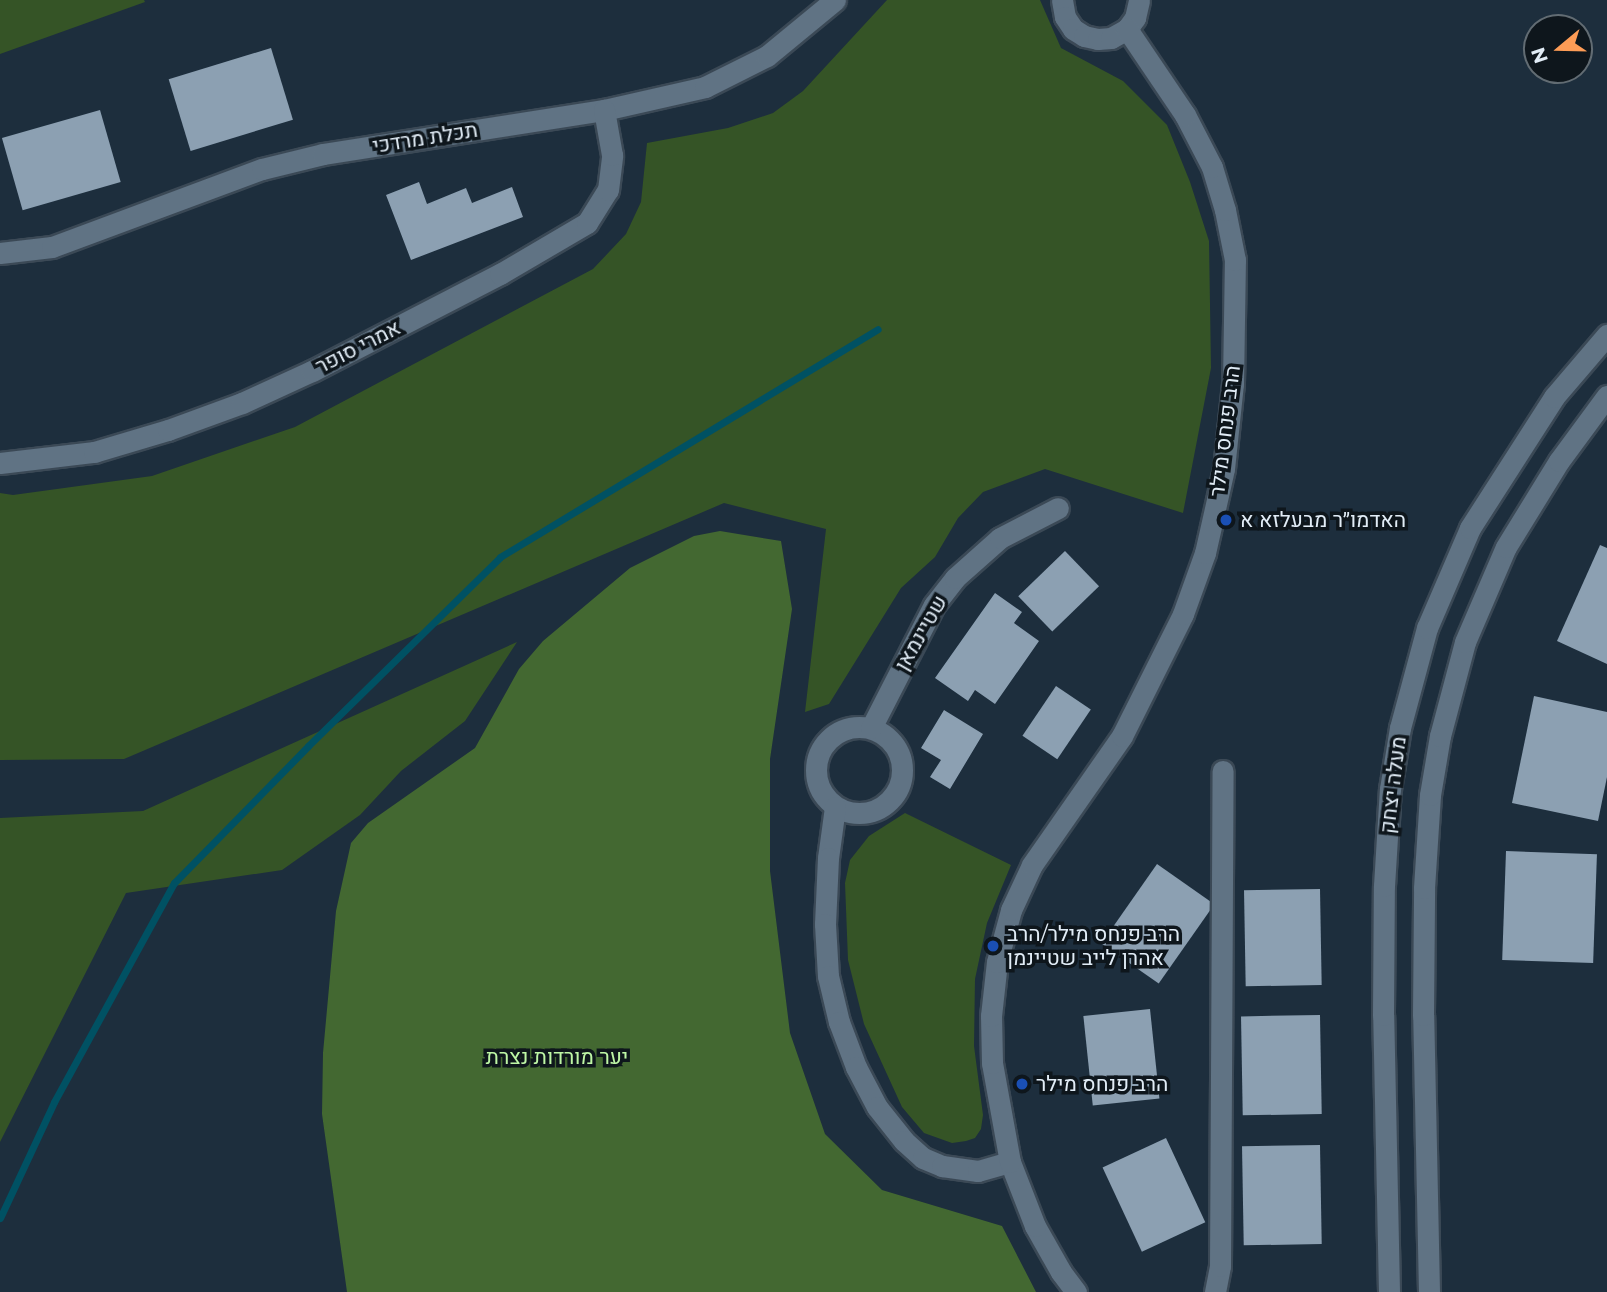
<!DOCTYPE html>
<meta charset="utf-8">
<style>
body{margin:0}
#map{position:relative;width:1607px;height:1292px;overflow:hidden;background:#1d2e3d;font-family:Montserrat,Heebo,sans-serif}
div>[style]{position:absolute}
.green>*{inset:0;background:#355426}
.forest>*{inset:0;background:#436831}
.stream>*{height:7px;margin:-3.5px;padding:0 3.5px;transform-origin:3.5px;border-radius:3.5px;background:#005163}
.building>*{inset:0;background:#8ca0b2;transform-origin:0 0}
.roads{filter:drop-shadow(2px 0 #3b4956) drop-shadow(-2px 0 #3b4956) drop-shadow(0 2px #3b4956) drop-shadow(0 -2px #3b4956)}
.minor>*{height:21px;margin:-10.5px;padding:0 10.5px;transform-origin:10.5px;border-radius:10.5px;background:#607384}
.minor>.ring{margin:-10.5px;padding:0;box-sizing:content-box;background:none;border:21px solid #607384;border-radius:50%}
.dots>*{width:19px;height:19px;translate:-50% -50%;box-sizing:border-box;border:4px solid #0e161c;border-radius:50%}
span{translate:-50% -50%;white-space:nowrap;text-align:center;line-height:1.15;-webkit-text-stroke:7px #0e161c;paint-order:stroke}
.street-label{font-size:21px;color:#e1ecf6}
.poi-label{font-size:21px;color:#e1ecf6}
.left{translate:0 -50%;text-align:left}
.park-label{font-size:21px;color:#bef6a5}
.north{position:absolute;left:1523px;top:14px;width:70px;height:70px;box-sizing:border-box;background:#0e161c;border:2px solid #626c73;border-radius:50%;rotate:251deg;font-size:19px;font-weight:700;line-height:28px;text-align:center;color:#e1ecf6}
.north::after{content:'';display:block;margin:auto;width:24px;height:32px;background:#fd9c56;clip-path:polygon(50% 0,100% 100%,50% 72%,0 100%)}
</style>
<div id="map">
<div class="green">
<i style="clip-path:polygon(0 0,144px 0,145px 2px,0 54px)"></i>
<i style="clip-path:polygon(887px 0,1040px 0,1061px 48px,1123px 81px,1167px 125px,1190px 182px,1209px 241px,1211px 368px,1183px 513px,1045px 469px,983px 492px,958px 518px,935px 557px,901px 588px,829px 704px,805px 712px,826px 529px,724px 503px,124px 759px,0 760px,0 493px,13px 495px,152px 476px,295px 427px,593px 269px,626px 234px,641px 202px,647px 143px,728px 128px,773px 113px,803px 91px)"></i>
<i style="clip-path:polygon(517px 642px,465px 721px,401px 771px,360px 815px,282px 870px,126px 893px,0 1142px,0 818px,143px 811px)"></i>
<i style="clip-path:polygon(905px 813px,1011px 865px,987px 923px,975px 979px,974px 1046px,983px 1115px,981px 1129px,975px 1138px,966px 1141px,952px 1143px,924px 1133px,902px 1107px,864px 1024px,848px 960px,845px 883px,850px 860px,869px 836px)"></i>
</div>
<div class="forest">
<i style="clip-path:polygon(720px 531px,781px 541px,792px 609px,770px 759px,770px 871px,790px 1033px,825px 1134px,882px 1190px,1002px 1226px,1036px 1292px,347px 1292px,322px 1114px,323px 1053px,336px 911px,351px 843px,368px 823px,475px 748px,519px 669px,543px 641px,630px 568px,694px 536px)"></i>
</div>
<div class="stream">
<i style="left:0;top:1218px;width:128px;rotate:-65deg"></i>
<i style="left:54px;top:1102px;width:250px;rotate:-61.3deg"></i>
<i style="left:174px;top:883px;width:192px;rotate:-45.6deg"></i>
<i style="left:308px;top:746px;width:269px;rotate:-44.5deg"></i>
<i style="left:500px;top:557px;width:441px;rotate:-31.1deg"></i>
</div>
<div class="building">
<i style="left:271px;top:48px;width:75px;height:107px;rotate:73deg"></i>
<i style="left:100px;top:110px;width:75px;height:102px;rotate:74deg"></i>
<i style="clip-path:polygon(419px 182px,427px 204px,466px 188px,472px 203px,512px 187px,523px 217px,411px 260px,386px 195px)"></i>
<i style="clip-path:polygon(1600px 545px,1607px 548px,1607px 664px,1557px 641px)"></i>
<i style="left:1065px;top:551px;width:49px;height:65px;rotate:46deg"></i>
<i style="clip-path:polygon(995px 593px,1022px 612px,1014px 623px,1039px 641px,995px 704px,975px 690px,968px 701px,935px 678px)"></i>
<i style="left:1056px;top:686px;width:42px;height:60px;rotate:34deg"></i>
<i style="clip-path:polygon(1534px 696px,1607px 712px,1607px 777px,1598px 821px,1512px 803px)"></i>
<i style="clip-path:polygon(944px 710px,983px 734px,950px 789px,930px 777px,941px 760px,921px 748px)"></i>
<i style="left:1506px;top:851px;width:91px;height:109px;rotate:2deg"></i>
<i style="left:1157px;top:864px;width:70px;height:97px;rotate:35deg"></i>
<i style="left:1320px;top:889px;width:96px;height:76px;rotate:89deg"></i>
<i style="left:1150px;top:1009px;width:90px;height:67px;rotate:84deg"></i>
<i style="left:1320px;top:1015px;width:99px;height:79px;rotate:89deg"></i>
<i style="left:1166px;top:1138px;width:93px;height:70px;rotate:65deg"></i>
<i style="left:1320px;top:1145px;width:99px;height:78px;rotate:89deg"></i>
</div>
<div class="roads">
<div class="minor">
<i style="left:1062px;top:0;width:17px;rotate:80deg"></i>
<i style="left:1065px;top:17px;width:14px;rotate:56deg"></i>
<i style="left:1073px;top:29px;width:13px;rotate:32deg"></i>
<i style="left:1084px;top:36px;width:14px;rotate:12deg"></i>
<i style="left:1098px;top:39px;width:13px;rotate:-4deg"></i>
<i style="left:1111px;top:38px;width:18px;rotate:-29deg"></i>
<i style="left:1127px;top:29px;width:14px;rotate:-54deg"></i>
<i style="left:1135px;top:18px;width:18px;rotate:-77deg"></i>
<i style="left:0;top:253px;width:52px;rotate:-6.6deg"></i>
<i style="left:52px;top:247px;width:224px;rotate:-20.4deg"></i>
<i style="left:262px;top:169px;width:63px;rotate:-13.8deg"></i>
<i style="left:323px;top:154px;width:284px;rotate:-8.9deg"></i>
<i style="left:604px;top:110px;width:104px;rotate:-12.8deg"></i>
<i style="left:705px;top:87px;width:69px;rotate:-26.6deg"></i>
<i style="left:767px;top:56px;width:88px;rotate:-39.5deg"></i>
<i style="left:0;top:463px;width:95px;rotate:-6.7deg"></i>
<i style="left:94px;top:452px;width:77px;rotate:-16.6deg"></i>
<i style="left:168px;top:430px;width:79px;rotate:-20deg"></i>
<i style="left:242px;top:403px;width:77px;rotate:-24.6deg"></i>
<i style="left:312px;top:371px;width:212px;rotate:-27.3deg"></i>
<i style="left:500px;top:274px;width:101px;rotate:-30.4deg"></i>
<i style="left:587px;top:223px;width:39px;rotate:-58deg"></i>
<i style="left:608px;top:190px;width:35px;rotate:-83deg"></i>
<i style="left:612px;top:155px;width:46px;rotate:-100.1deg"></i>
<i class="ring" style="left:816px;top:727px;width:65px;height:65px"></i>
<i style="left:871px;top:728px;width:138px;rotate:-62.9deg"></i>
<i style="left:934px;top:605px;width:34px;rotate:-52deg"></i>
<i style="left:955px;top:578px;width:60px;rotate:-41.6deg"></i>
<i style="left:1000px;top:538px;width:65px;rotate:-27.3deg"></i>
<i style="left:835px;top:807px;width:51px;rotate:97.8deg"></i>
<i style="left:828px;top:858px;width:66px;rotate:92.6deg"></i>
<i style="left:825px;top:924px;width:52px;rotate:86.7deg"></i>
<i style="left:828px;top:976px;width:47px;rotate:76.6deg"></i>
<i style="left:839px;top:1022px;width:48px;rotate:69.3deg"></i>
<i style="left:856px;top:1067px;width:45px;rotate:62.3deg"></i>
<i style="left:877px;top:1107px;width:43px;rotate:51.5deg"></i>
<i style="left:904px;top:1141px;width:25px;rotate:42deg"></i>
<i style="left:923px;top:1158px;width:21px;rotate:23deg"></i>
<i style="left:942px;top:1166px;width:36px;rotate:8deg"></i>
<i style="left:978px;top:1171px;width:33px;rotate:-16deg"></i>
<i style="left:1076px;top:1292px;width:25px;rotate:-127deg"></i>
<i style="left:1061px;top:1272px;width:53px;rotate:-119.5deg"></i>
<i style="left:1035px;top:1226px;width:69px;rotate:-111.3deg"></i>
<i style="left:1010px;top:1162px;width:101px;rotate:-100.3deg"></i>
<i style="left:992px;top:1063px;width:47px;rotate:-91.2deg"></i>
<i style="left:991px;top:1016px;width:54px;rotate:-83.7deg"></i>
<i style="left:997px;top:962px;width:54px;rotate:-74.9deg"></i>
<i style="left:1011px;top:910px;width:50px;rotate:-65deg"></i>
<i style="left:1032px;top:865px;width:157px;rotate:-55.1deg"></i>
<i style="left:1122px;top:736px;width:136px;rotate:-63.4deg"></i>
<i style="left:1183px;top:614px;width:65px;rotate:-70.2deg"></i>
<i style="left:1205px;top:553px;width:86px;rotate:-77.3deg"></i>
<i style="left:1224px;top:469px;width:85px;rotate:-84deg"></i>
<i style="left:1233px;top:384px;width:124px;rotate:-89.1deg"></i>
<i style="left:1235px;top:260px;width:51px;rotate:-101.3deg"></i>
<i style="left:1225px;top:210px;width:45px;rotate:-106.8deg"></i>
<i style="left:1212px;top:167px;width:59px;rotate:-117.4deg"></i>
<i style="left:1185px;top:115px;width:104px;rotate:-124deg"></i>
<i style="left:1215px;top:1292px;width:26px;rotate:-79deg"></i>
<i style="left:1220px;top:1266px;width:495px;rotate:-89.7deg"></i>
<i style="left:1389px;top:1292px;width:277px;rotate:-91.2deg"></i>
<i style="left:1383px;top:1015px;width:129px;rotate:-89.6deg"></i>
<i style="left:1384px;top:886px;width:97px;rotate:-86.5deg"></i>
<i style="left:1390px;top:789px;width:62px;rotate:-80.7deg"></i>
<i style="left:1400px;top:728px;width:104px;rotate:-74.9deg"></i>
<i style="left:1427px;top:628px;width:109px;rotate:-66.7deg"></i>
<i style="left:1470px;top:528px;width:156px;rotate:-57.3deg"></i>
<i style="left:1554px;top:397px;width:82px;rotate:-49.5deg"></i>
<i style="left:1429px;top:1292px;width:277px;rotate:-91.2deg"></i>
<i style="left:1423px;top:1015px;width:127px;rotate:-89.5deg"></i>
<i style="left:1424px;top:888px;width:93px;rotate:-86.3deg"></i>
<i style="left:1430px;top:795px;width:60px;rotate:-80.4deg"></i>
<i style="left:1440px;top:736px;width:97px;rotate:-75.1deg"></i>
<i style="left:1465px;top:642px;width:103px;rotate:-66.7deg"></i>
<i style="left:1506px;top:547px;width:101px;rotate:-58.4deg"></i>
<i style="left:1559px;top:461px;width:81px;rotate:-53.6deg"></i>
</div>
</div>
<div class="dots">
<i style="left:1226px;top:520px;background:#1a4fb4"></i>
<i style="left:993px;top:946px;background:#1a4fb4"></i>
<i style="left:1022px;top:1084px;background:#1a4fb4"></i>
</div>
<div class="street-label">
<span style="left:425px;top:138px;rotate:-9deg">תכלת מרדכי</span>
<span style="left:358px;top:347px;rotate:-27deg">אמרי סופר</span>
<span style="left:1225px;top:431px;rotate:-83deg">הרב פנחס מילר</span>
<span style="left:921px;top:633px;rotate:-60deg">שטיינמאן</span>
<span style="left:1393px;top:785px;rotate:-83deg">מעלה יצחק</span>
</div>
<div class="poi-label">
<span class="left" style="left:1240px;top:520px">האדמו״ר מבעלזא א</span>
<span class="left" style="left:1007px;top:946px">הרב פנחס מילר/הרב<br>אהרן לייב שטיינמן</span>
<span class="left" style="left:1036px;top:1084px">הרב פנחס מילר</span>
</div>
<div class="park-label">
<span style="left:557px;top:1057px">יער מורדות נצרת</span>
</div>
<div class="north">N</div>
</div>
